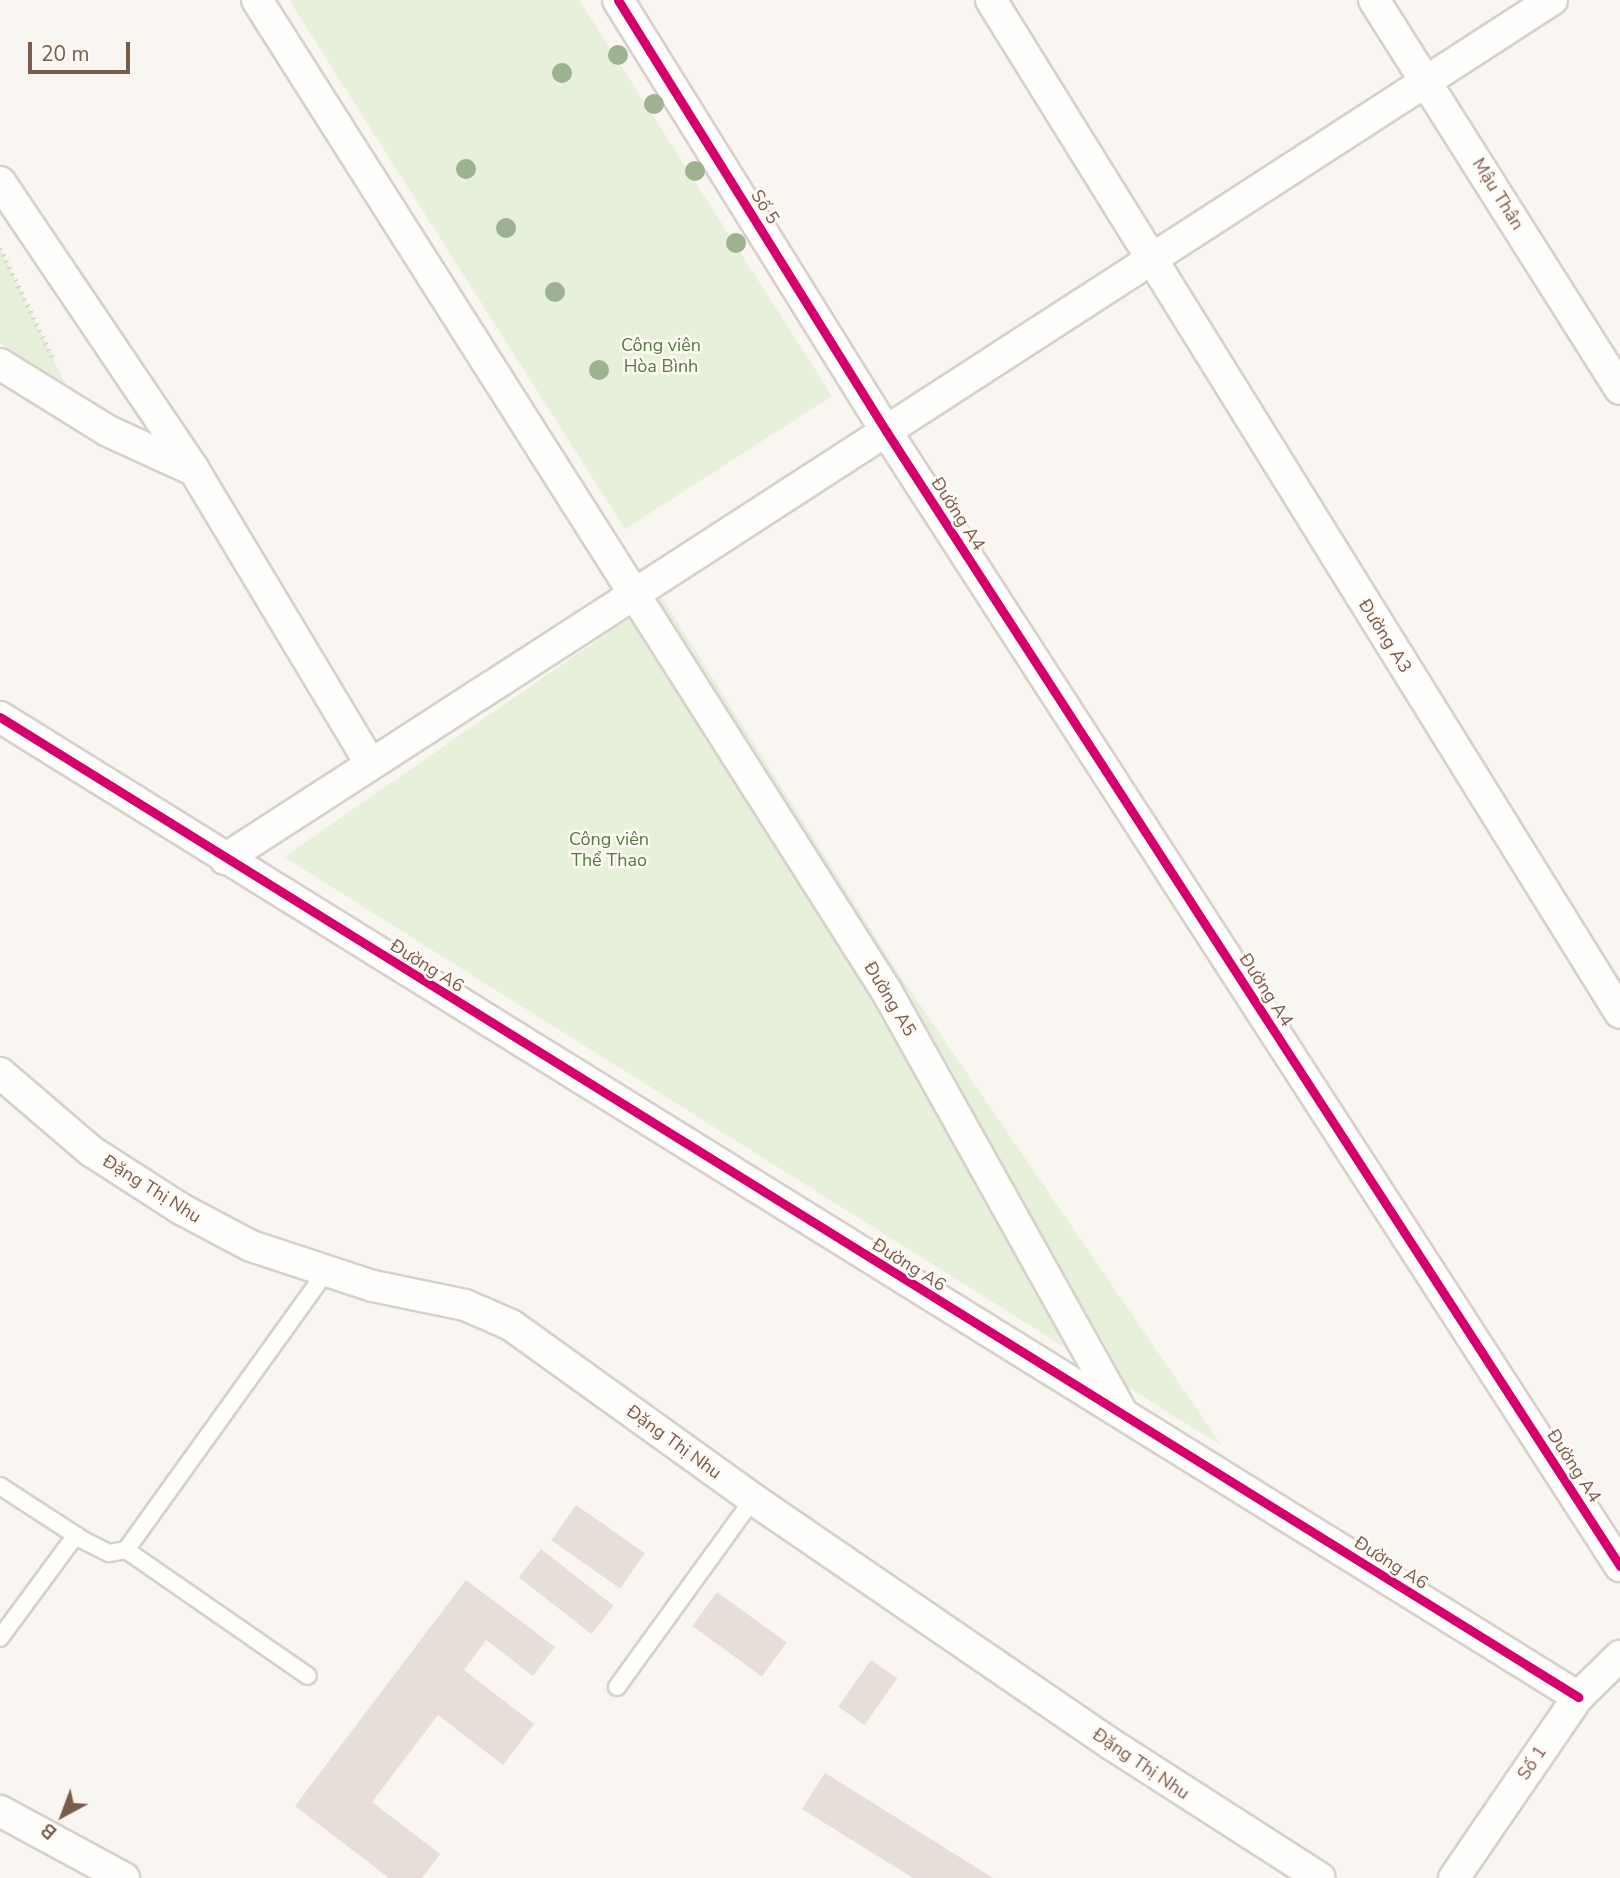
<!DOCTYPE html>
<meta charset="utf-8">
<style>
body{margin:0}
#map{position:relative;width:1620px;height:1878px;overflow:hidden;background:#f9f5f0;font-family:"Nunito Sans",sans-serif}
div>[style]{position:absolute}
.green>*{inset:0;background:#e7f0db}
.building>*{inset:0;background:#e6ded7;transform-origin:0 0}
.path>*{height:4.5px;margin-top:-2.25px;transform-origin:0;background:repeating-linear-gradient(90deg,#dcd5d0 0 2px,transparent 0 7px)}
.roads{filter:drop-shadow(2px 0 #d7d1cb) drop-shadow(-2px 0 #d7d1cb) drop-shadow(0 2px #d7d1cb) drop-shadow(0 -2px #d7d1cb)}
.service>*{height:16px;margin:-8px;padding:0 8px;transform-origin:8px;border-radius:8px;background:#fefefd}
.minor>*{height:30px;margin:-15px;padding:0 15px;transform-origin:15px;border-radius:15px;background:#fefefd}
.cycleway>*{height:9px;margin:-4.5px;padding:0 4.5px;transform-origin:4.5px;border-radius:4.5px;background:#d6006c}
.trees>*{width:20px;height:20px;margin:-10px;border-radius:50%;background:#9eb190}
span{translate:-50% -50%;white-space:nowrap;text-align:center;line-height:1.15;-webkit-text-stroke:5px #fffaf3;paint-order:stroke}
.street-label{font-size:18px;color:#7a5c4d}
.park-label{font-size:18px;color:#537a41}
.north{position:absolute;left:28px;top:1780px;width:70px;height:70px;-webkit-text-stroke:5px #fffaf3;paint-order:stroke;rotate:221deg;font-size:19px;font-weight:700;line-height:28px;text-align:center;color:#7a5c4d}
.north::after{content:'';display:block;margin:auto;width:24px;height:32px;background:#7a5c4d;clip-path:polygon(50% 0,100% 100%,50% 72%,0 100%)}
.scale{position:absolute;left:28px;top:42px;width:102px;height:32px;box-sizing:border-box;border:4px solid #7a5c4d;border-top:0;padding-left:9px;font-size:21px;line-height:24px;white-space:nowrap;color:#7a5c4d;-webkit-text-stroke:5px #fffaf3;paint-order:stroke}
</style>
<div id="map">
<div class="green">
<i style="clip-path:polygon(289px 0,579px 0,832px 396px,625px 529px)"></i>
<i style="clip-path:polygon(0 248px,70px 394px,0 343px)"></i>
<i style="clip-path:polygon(661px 596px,899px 974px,1222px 1446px,284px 857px)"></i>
</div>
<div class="building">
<i style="left:576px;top:1505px;width:84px;height:43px;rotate:35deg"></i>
<i style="left:541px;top:1549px;width:92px;height:36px;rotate:38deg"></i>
<i style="clip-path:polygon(466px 1580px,555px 1647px,533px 1676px,486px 1640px,464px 1670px,534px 1724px,503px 1765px,438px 1715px,372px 1802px,440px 1854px,422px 1878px,389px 1878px,295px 1806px)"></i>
<i style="left:717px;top:1592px;width:86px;height:42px;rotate:36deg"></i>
<i style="left:871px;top:1660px;width:32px;height:57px;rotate:35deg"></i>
<i style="clip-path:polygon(825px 1773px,993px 1878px,913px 1878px,802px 1809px)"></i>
</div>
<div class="path">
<i style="left:0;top:248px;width:122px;rotate:64.3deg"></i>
</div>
<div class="roads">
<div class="service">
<i style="left:0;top:1486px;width:99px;rotate:33deg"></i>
<i style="left:83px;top:1540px;width:29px;rotate:27deg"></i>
<i style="left:109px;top:1553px;width:17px;rotate:-10deg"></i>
<i style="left:126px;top:1550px;width:345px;rotate:-54.3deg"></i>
<i style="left:126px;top:1550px;width:221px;rotate:34.7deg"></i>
<i style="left:0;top:1638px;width:128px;rotate:-53.6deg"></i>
<i style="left:617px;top:1687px;width:232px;rotate:-54.1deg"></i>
</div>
<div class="minor">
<i style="left:257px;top:0;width:1175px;rotate:57.58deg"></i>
<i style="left:887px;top:992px;width:482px;rotate:60.8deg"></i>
<i style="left:618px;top:0;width:508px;rotate:58.13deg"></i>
<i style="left:886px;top:431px;width:1352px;rotate:57.11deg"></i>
<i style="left:991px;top:0;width:1192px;rotate:58.16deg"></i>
<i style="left:1374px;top:0;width:460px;rotate:57.7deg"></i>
<i style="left:0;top:182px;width:347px;rotate:56deg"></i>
<i style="left:194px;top:470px;width:343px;rotate:59deg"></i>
<i style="left:0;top:364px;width:127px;rotate:31.8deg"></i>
<i style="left:108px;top:431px;width:94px;rotate:24.6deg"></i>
<i style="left:0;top:717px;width:1858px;rotate:31.84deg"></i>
<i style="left:225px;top:859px;width:1581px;rotate:-32.92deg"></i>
<i style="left:0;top:1073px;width:120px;rotate:40.6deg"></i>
<i style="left:91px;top:1151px;width:107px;rotate:32.8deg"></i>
<i style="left:181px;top:1209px;width:79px;rotate:27.9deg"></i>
<i style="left:251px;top:1246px;width:128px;rotate:18.2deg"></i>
<i style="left:373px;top:1286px;width:94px;rotate:11.7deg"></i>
<i style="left:465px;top:1305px;width:50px;rotate:23.5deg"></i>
<i style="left:511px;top:1325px;width:298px;rotate:35.7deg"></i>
<i style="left:753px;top:1499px;width:434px;rotate:34.4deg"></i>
<i style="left:1111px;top:1744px;width:248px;rotate:32.7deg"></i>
<i style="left:0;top:1811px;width:141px;rotate:28.4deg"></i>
<i style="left:1454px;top:1878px;width:219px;rotate:-55.6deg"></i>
<i style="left:1578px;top:1697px;width:59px;rotate:-44.3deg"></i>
</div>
</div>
<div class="cycleway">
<i style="left:618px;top:0;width:508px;rotate:58.13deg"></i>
<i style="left:886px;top:431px;width:1352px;rotate:57.11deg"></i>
<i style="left:0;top:717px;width:1858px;rotate:31.84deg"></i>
</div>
<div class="trees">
<i style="left:618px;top:55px"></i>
<i style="left:562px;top:73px"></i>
<i style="left:654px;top:104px"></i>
<i style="left:466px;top:169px"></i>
<i style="left:695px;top:171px"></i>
<i style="left:506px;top:228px"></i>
<i style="left:736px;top:243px"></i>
<i style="left:555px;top:292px"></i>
<i style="left:599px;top:370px"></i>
</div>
<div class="street-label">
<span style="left:1498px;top:194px;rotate:58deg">Mậu Thân</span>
<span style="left:765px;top:207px;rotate:58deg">Số 5</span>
<span style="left:958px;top:514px;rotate:57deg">Đường A4</span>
<span style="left:1385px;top:636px;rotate:58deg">Đường A3</span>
<span style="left:427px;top:966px;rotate:32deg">Đường A6</span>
<span style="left:1266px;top:990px;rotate:57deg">Đường A4</span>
<span style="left:890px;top:999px;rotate:59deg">Đường A5</span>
<span style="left:152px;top:1189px;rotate:32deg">Đặng Thị Nhu</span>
<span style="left:909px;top:1265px;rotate:32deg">Đường A6</span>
<span style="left:674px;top:1442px;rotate:36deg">Đặng Thị Nhu</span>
<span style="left:1574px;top:1466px;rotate:57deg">Đường A4</span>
<span style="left:1391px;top:1563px;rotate:32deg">Đường A6</span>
<span style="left:1532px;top:1763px;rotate:-56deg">Số 1</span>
<span style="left:1141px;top:1764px;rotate:34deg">Đặng Thị Nhu</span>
</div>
<div class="park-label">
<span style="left:661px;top:356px">Công viên<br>Hòa Bình</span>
<span style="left:609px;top:850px">Công viên<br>Thể Thao</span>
</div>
<div class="north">B</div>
<div class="scale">20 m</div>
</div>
